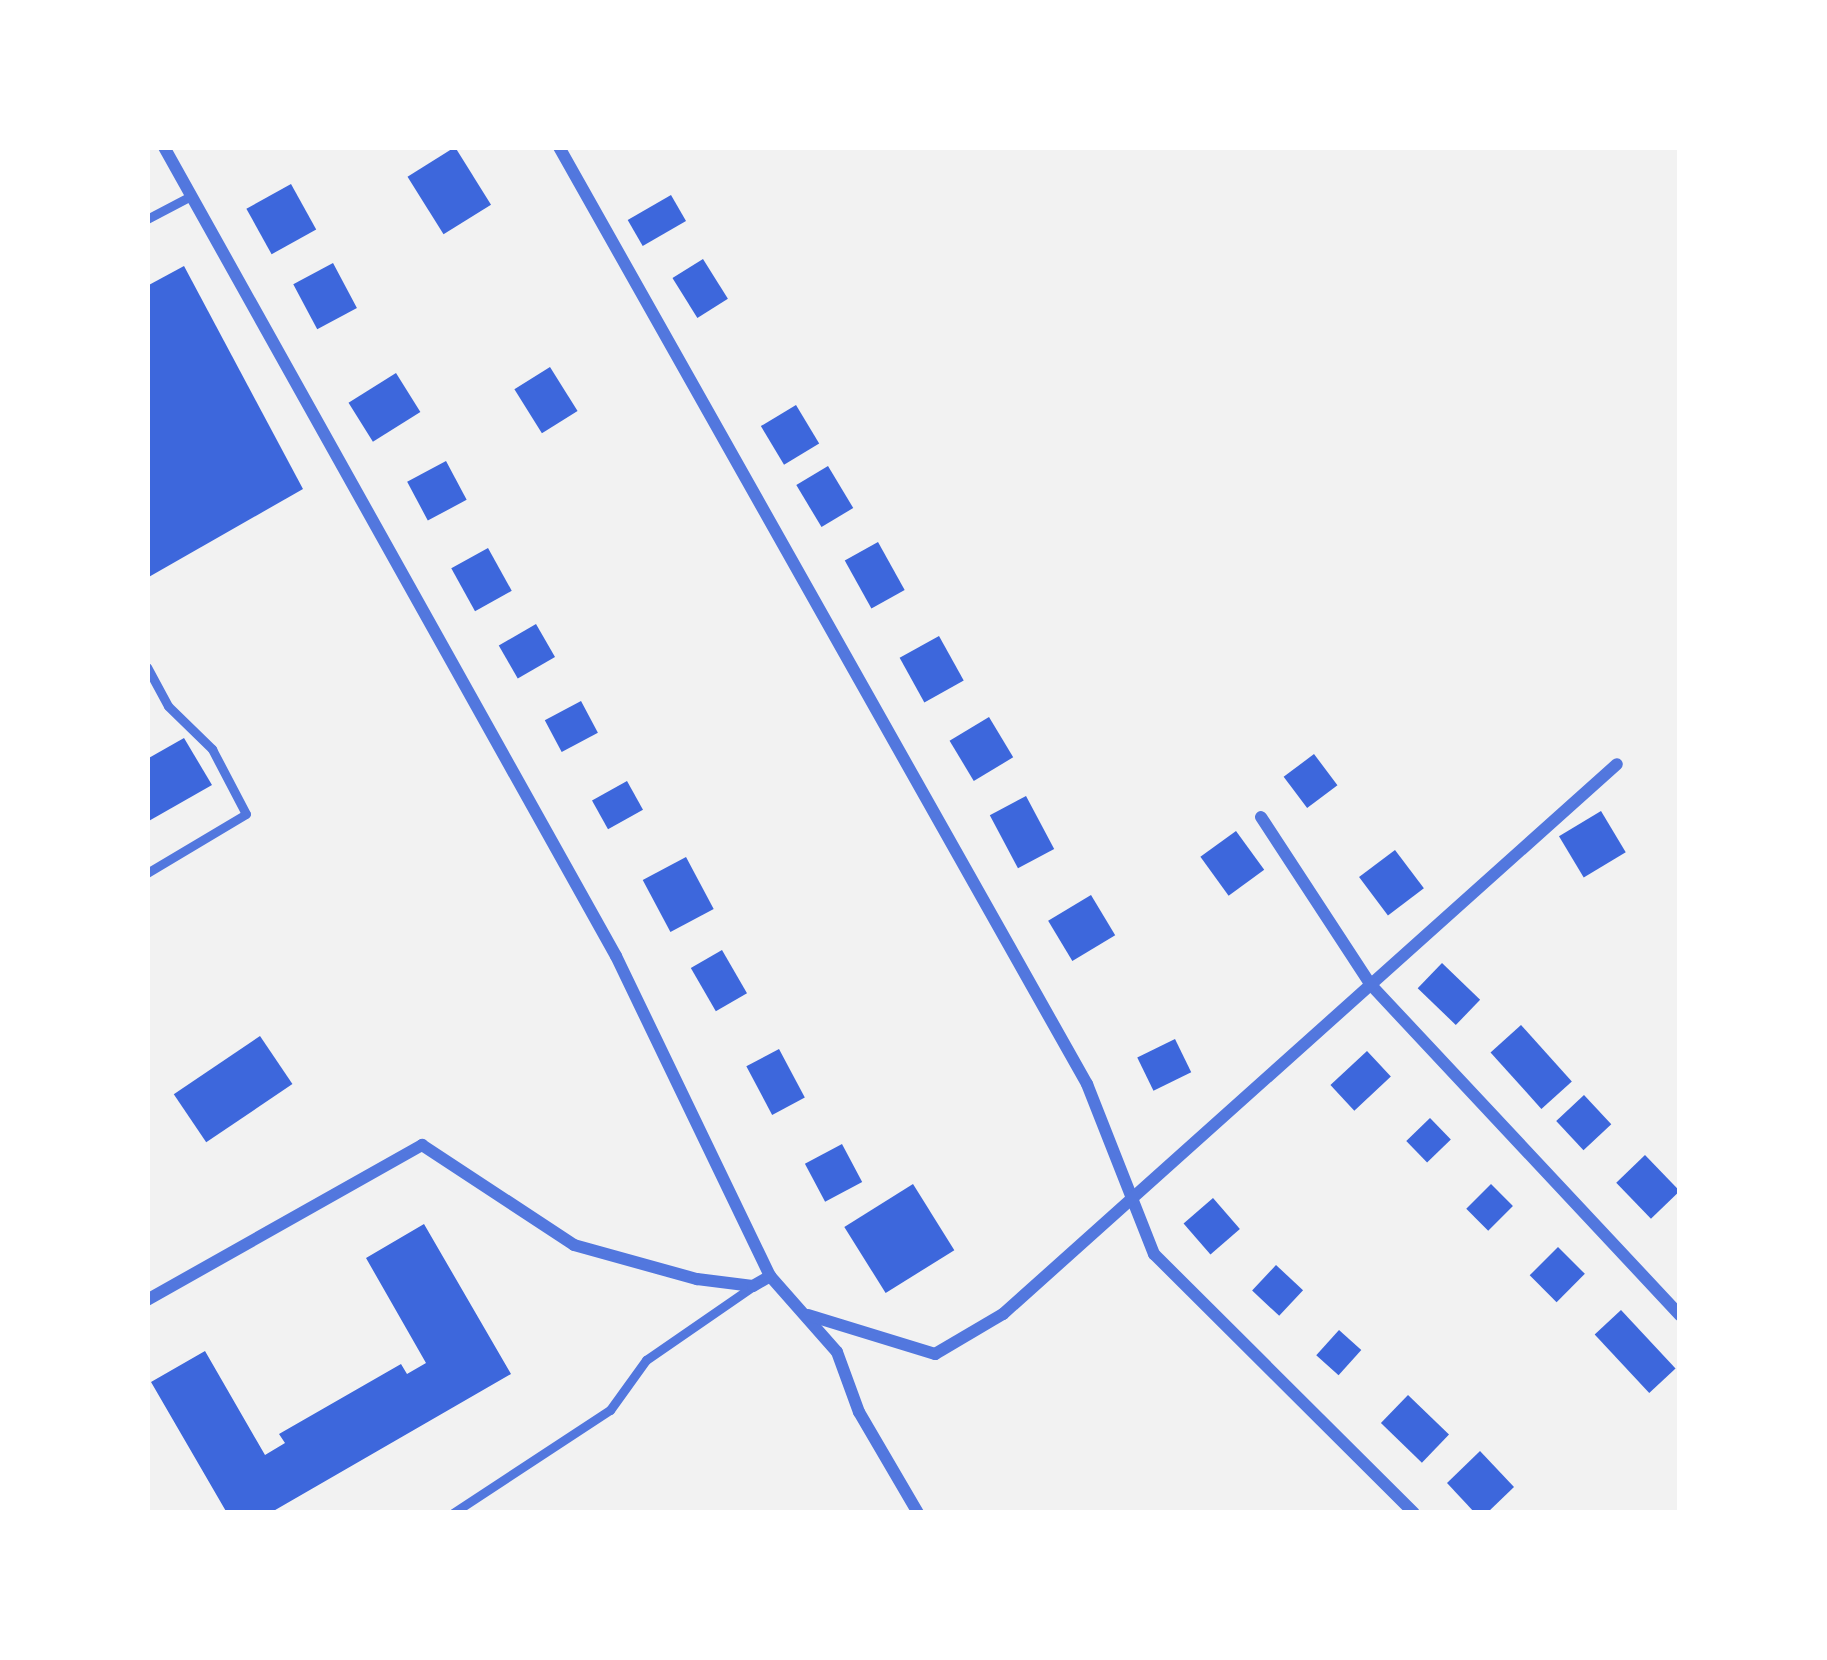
<!DOCTYPE html>
<style>
body{margin:0}
#map{position:relative;width:1827px;height:1660px;overflow:hidden;background:#f2f2f2;font-family:"Roboto Condensed",sans-serif}
div>[style]{position:absolute}
.building>*{inset:0;background:#3d67dc;transform-origin:0 0}
.service>*{height:9px;margin:-4.5px;padding:0 4.5px;transform-origin:4.5px;border-radius:4.5px;background:#5277de}
.minor>*{height:12px;margin:-6px;padding:0 6px;transform-origin:6px;border-radius:6px;background:#5277de}
span{translate:-50% -50%;white-space:nowrap;text-align:center;line-height:1.15;-webkit-text-stroke:9px #fff;paint-order:stroke}
.frame{position:absolute;inset:0;border:150px solid #fff;pointer-events:none}
</style>
<div id="map">
<div class="building">
<i style="left:455px;top:147px;width:68px;height:56px;rotate:58deg"></i>
<i style="left:291px;top:184px;width:52px;height:51px;rotate:61deg"></i>
<i style="left:671px;top:195px;width:30px;height:50px;rotate:60deg"></i>
<i style="left:703px;top:259px;width:47px;height:36px;rotate:58deg"></i>
<i style="left:333px;top:263px;width:51px;height:45px;rotate:62deg"></i>
<i style="clip-path:polygon(184px 266px,303px 489px,147px 578px,147px 286px)"></i>
<i style="left:550px;top:367px;width:52px;height:42px;rotate:58deg"></i>
<i style="left:396px;top:373px;width:46px;height:56px;rotate:58deg"></i>
<i style="left:796px;top:405px;width:45px;height:41px;rotate:59deg"></i>
<i style="left:446px;top:461px;width:44px;height:44px;rotate:62deg"></i>
<i style="left:828px;top:466px;width:49px;height:37px;rotate:59deg"></i>
<i style="left:878px;top:542px;width:55px;height:38px;rotate:61deg"></i>
<i style="left:488px;top:548px;width:49px;height:42px;rotate:61deg"></i>
<i style="left:536px;top:624px;width:38px;height:43px;rotate:60deg"></i>
<i style="left:939px;top:636px;width:51px;height:45px;rotate:61deg"></i>
<i style="left:581px;top:701px;width:36px;height:41px;rotate:62deg"></i>
<i style="left:989px;top:717px;width:47px;height:46px;rotate:59deg"></i>
<i style="clip-path:polygon(184px 738px,212px 785px,147px 822px,147px 759px)"></i>
<i style="left:1314px;top:754px;width:39px;height:38px;rotate:53deg"></i>
<i style="left:627px;top:781px;width:33px;height:40px;rotate:61deg"></i>
<i style="left:1026px;top:796px;width:60px;height:41px;rotate:62deg"></i>
<i style="left:1601px;top:811px;width:48px;height:49px;rotate:59deg"></i>
<i style="left:1236px;top:831px;width:48px;height:44px;rotate:54deg"></i>
<i style="left:1395px;top:850px;width:48px;height:45px;rotate:53deg"></i>
<i style="left:686px;top:857px;width:59px;height:49px;rotate:62deg"></i>
<i style="left:1091px;top:895px;width:47px;height:50px;rotate:59deg"></i>
<i style="left:722px;top:950px;width:50px;height:36px;rotate:60deg"></i>
<i style="left:1442px;top:963px;width:53px;height:35px;rotate:44deg"></i>
<i style="left:1521px;top:1025px;width:76px;height:41px;rotate:48deg"></i>
<i style="left:260px;top:1036px;width:58px;height:104px;rotate:56deg"></i>
<i style="left:1175px;top:1039px;width:37px;height:42px;rotate:64deg"></i>
<i style="left:779px;top:1049px;width:55px;height:37px;rotate:62deg"></i>
<i style="left:1367px;top:1051px;width:35px;height:50px;rotate:47deg"></i>
<i style="left:1584px;top:1095px;width:40px;height:38px;rotate:47deg"></i>
<i style="left:1430px;top:1118px;width:30px;height:33px;rotate:46deg"></i>
<i style="left:842px;top:1144px;width:43px;height:42px;rotate:62deg"></i>
<i style="left:1645px;top:1155px;width:50px;height:40px;rotate:46deg"></i>
<i style="left:913px;top:1184px;width:78px;height:81px;rotate:58deg"></i>
<i style="left:1491px;top:1184px;width:31px;height:35px;rotate:45deg"></i>
<i style="left:1213px;top:1198px;width:41px;height:39px;rotate:49deg"></i>
<i style="clip-path:polygon(424px 1224px,511px 1374px,270px 1513px,227px 1513px,151px 1382px,205px 1351px,265px 1455px,285px 1443px,279px 1434px,401px 1364px,407px 1374px,426px 1363px,366px 1258px)"></i>
<i style="left:1558px;top:1247px;width:38px;height:40px;rotate:45deg"></i>
<i style="left:1276px;top:1265px;width:37px;height:35px;rotate:43deg"></i>
<i style="left:1621px;top:1310px;width:80px;height:36px;rotate:47deg"></i>
<i style="left:1339px;top:1330px;width:30px;height:34px;rotate:42deg"></i>
<i style="left:1408px;top:1395px;width:57px;height:39px;rotate:44deg"></i>
<i style="clip-path:polygon(1480px 1451px,1514px 1487px,1487px 1513px,1475px 1513px,1447px 1483px)"></i>
</div>
<div class="service">
<i style="left:147px;top:219px;width:50px;rotate:-27.6deg"></i>
<i style="left:147px;top:667px;width:44px;rotate:61.7deg"></i>
<i style="left:168px;top:706px;width:62px;rotate:44.3deg"></i>
<i style="left:212px;top:749px;width:73px;rotate:62.4deg"></i>
<i style="left:246px;top:814px;width:115px;rotate:149.2deg"></i>
<i style="left:453px;top:1513px;width:188px;rotate:-33.3deg"></i>
<i style="left:610px;top:1410px;width:62px;rotate:-54.2deg"></i>
<i style="left:646px;top:1360px;width:129px;rotate:-34.6deg"></i>
</div>
<div class="minor">
<i style="left:164px;top:147px;width:927px;rotate:60.81deg"></i>
<i style="left:616px;top:956px;width:355px;rotate:64.3deg"></i>
<i style="left:770px;top:1276px;width:101px;rotate:48.6deg"></i>
<i style="left:837px;top:1352px;width:64px;rotate:69.9deg"></i>
<i style="left:859px;top:1412px;width:117px;rotate:59.7deg"></i>
<i style="left:559px;top:147px;width:1076px;rotate:60.6deg"></i>
<i style="left:1087px;top:1084px;width:183px;rotate:68.5deg"></i>
<i style="left:1154px;top:1254px;width:367px;rotate:44.9deg"></i>
<i style="left:1261px;top:817px;width:201px;rotate:56.8deg"></i>
<i style="left:1371px;top:985px;width:452px;rotate:46.9deg"></i>
<i style="left:147px;top:1300px;width:316px;rotate:-29.4deg"></i>
<i style="left:422px;top:1145px;width:182px;rotate:33.3deg"></i>
<i style="left:574px;top:1245px;width:128px;rotate:15.5deg"></i>
<i style="left:697px;top:1279px;width:56px;rotate:7.1deg"></i>
<i style="left:753px;top:1286px;width:20px;rotate:-30deg"></i>
<i style="left:808px;top:1315px;width:133px;rotate:17.1deg"></i>
<i style="left:935px;top:1354px;width:79px;rotate:-30.5deg"></i>
<i style="left:1003px;top:1314px;width:824px;rotate:-41.85deg"></i>
</div>
<div class="frame"></div>
</div>
